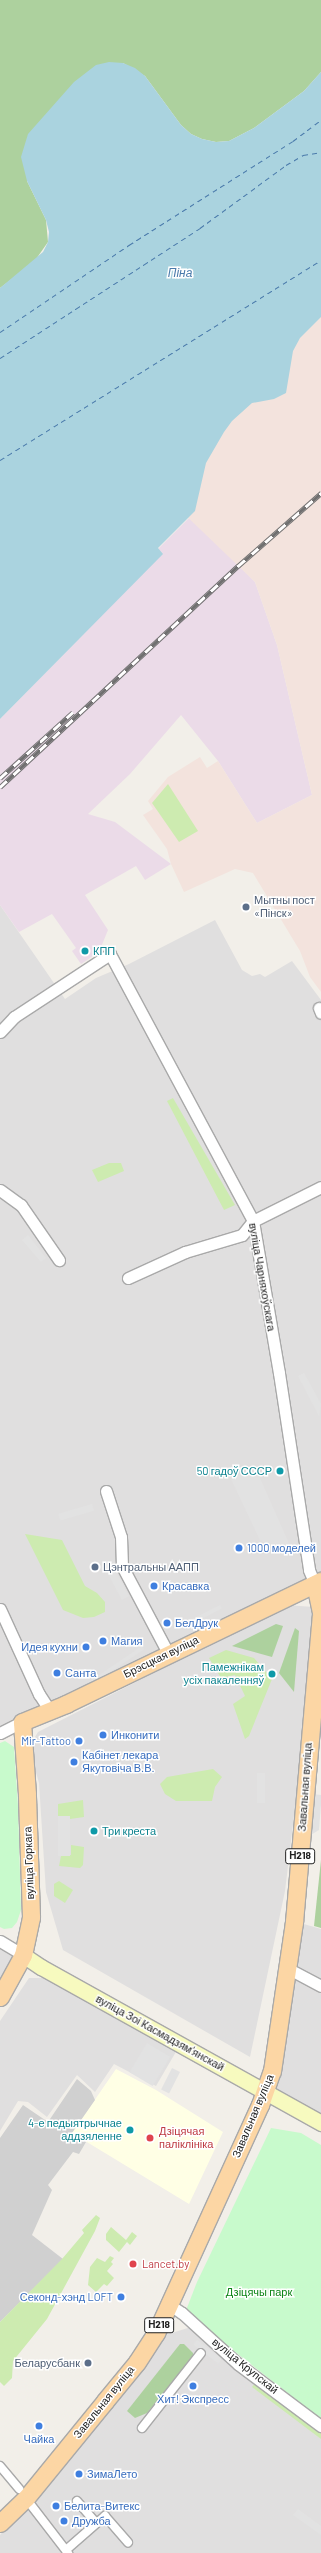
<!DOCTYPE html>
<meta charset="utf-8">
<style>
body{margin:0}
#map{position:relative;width:321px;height:2553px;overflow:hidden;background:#f2efe9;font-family:Barlow,sans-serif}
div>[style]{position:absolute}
.residential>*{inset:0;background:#e0dfdf}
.industrial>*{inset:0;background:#ebdbe8}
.education>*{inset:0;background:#ffffe5}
.religious>*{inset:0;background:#d0d0d0}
.military>*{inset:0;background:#f3e3dd}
.grass>*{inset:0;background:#cdebb0}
.forest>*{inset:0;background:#add19e}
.park>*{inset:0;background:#c8facc}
.parking>*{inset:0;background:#e2e2e2;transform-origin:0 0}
.water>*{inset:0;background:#aad3df}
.ferry>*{height:1px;margin-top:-0.5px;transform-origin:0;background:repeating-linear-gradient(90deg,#4a7aab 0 5px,transparent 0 9px)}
.roads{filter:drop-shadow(1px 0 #a9a9a9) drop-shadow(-1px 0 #a9a9a9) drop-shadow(0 1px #a9a9a9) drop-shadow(0 -1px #a9a9a9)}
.pedestrian>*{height:8px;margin:-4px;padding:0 4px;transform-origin:4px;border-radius:4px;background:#fff}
.minor>*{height:11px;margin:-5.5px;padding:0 5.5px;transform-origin:5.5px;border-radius:5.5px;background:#fff}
.secondary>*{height:15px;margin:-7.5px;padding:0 7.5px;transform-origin:7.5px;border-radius:7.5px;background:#f7fabf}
.primary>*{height:17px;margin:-8.5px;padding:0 8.5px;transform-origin:8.5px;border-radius:8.5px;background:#fcd6a4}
.rail>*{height:4.5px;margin-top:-2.25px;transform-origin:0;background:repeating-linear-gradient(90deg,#fff 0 9px,#707070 0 18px);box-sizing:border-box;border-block:1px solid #707070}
.dots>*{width:11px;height:11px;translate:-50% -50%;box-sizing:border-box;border:2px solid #fff;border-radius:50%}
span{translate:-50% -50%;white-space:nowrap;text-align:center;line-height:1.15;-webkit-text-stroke:3px #fff;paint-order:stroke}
.shield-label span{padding:1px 3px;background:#fff;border:1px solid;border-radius:3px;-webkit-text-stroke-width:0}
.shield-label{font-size:10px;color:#222;font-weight:700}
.service-label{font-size:11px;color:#4e5e75}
.left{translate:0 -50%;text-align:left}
.right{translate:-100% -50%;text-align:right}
.culture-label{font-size:11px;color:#0d838f}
.street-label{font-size:11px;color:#222}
.shop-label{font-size:11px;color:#366cbe}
.health-label{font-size:11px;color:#be3a42}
.park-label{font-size:11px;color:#0c8416}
.water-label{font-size:12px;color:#4a7aab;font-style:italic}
</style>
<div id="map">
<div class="residential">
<i style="clip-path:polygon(0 905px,65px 999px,96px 978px,129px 964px,215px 920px,242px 970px,252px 976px,260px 974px,265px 977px,292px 961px,321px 1000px,321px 1572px,0 1728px)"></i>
<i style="clip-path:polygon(287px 1605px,313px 1607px,318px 1616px,285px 1891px,250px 2057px,63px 1950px,46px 1892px,39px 1783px,29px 1747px,38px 1732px)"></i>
<i style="clip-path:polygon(297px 1922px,321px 1929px,321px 2120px,268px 2090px)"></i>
<i style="clip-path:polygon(0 1945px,19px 1956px,0 1987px)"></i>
<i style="clip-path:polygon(29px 1978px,46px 1978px,177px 2050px,156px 2086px,114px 2064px,95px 2092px,77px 2075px,47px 2117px,28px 2102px,18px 2101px,0 2131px,0 2021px)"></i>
<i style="clip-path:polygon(191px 2327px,321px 2429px,321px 2553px,0 2553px,0 2535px,97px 2422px,162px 2336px)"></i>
</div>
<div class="industrial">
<i style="clip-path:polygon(191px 516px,255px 582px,277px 645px,312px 795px,257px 823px,218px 761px,181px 715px,130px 774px,88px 814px,115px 822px,171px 864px,145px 880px,136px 866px,85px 895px,108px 930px,99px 952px,81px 964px,72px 951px,76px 948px,52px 914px,19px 932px,0 905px,0 719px,162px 554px,158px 549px)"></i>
</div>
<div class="education">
<i style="clip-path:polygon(116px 2069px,156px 2090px,223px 2132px,189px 2204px,72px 2133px)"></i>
</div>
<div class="religious">
<i style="clip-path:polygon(77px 2079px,91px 2091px,95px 2100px,72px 2133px,86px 2142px,79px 2154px,73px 2152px,48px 2185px,52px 2190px,32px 2235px,63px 2259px,0 2322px,0 2138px,23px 2105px,48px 2122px)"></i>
</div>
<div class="military">
<i style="clip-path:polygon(321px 295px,321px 992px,310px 977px,300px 951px,253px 873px,235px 869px,184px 892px,171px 864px,167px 849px,143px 815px,153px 809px,148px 801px,168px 777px,200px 757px,207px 768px,218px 761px,257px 823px,312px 795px,277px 645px,255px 582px,125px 457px)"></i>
</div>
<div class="grass">
<i style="clip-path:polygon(168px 784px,198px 831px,179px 842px,152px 803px)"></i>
<i style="clip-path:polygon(173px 1098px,235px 1205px,224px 1210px,167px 1101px)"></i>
<i style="clip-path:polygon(109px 1163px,121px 1163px,124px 1171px,98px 1182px,92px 1170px)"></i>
<i style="clip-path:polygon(25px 1534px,62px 1540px,85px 1586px,97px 1593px,105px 1602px,105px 1612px,94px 1617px,83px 1618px,63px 1610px)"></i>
<i style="clip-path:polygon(226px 1650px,254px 1658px,272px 1679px,249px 1736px,245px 1739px,233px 1704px,245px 1696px,235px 1675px,221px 1678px,209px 1658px)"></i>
<i style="clip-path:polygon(213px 1769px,222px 1777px,215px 1787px,212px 1801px,176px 1801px,165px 1794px,160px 1784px,167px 1777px)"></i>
<i style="clip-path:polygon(83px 1800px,84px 1817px,70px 1819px,69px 1816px,58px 1816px,58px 1804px)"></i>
<i style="clip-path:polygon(71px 1845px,84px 1847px,83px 1865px,80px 1868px,59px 1866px,61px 1856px,71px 1855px)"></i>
<i style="clip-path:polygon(59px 1881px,73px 1890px,65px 1903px,54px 1896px,54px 1884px)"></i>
<i style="clip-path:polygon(96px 2215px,100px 2218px,95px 2231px,47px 2319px,13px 2361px,12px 2378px,4px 2386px,0 2382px,0 2322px,62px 2259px,84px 2233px,82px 2230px)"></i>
<i style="clip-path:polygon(111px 2227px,126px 2240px,132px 2232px,137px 2236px,130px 2245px,127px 2242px,119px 2252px,106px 2240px,106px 2234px)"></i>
<i style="clip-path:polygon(110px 2256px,114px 2258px,111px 2262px,113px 2264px,107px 2271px,114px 2278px,107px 2286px,104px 2284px,96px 2292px,88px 2285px,90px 2267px,97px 2258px,105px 2262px)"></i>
<i style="clip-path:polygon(256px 2382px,321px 2433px,321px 2439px,252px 2387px)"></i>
</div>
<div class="forest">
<i style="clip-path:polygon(0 0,321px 0,321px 72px,304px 91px,254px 128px,229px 141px,216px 142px,202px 139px,191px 134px,181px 125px,145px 76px,123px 63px,27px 181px,46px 220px,48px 242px,34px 262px,0 288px)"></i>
<i style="clip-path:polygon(276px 1624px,283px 1626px,272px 1657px,232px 1646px)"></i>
<i style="clip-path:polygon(295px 1628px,299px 1631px,294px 1692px,279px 1673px)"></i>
<i style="clip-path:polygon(321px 1860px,321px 1928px,314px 1926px)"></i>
<i style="clip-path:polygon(180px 2344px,184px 2344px,193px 2353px,193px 2357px,147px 2413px,135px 2418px,127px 2411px)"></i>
</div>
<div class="park">
<i style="clip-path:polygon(5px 1741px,14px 1747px,18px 1806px,21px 1910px,17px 1922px,12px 1928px,4px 1929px,0 1927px,0 1743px)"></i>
<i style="clip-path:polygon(271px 2128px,301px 2133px,321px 2145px,321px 2419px,185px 2313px,197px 2282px)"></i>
</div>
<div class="parking">
<i style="clip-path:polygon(28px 1235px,46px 1258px,41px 1262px,22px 1240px)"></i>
<i style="clip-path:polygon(304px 1373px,321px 1404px,319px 1416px,298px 1376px)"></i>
<i style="clip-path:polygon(255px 1467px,291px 1548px,277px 1550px,260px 1540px,231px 1479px)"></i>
<i style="left:92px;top:1504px;width:7px;height:35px;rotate:74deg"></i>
<i style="left:114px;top:1568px;width:32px;height:8px;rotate:62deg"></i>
<i style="left:220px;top:1605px;width:4px;height:42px;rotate:63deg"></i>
<i style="left:142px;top:1646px;width:4px;height:88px;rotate:56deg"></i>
<i style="left:257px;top:1773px;width:8px;height:30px"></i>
<i style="clip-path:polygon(312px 1794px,321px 1795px,321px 1804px,319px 1830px,309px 1836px)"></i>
<i style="left:58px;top:1816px;width:12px;height:40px"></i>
<i style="left:147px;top:2043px;width:27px;height:34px;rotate:31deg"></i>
<i style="left:172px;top:2068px;width:9px;height:24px;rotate:27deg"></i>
<i style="left:197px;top:2340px;width:31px;height:6px;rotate:37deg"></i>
<i style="clip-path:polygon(298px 2509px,321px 2526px,321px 2535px,293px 2515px)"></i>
</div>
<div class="water">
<i style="clip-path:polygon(109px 62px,123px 63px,135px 68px,145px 76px,181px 125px,191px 134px,202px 139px,216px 142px,229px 141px,254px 128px,304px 91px,321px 72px,321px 317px,300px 338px,293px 351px,286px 393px,274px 399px,252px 403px,232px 421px,224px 432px,206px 463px,195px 511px,158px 548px,163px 554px,0 719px,0 288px,43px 252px,48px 242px,49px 232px,46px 220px,27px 181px,21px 157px,28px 134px,74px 82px,96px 65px)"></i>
</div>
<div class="ferry">
<i style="left:0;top:332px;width:156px;rotate:-34deg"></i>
<i style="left:129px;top:245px;width:194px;rotate:-32.4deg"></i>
<i style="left:293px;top:141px;width:35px;rotate:-37deg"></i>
<i style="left:0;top:358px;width:239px;rotate:-33deg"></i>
<i style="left:200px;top:228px;width:107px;rotate:-36.2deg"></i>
<i style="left:286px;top:165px;width:20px;rotate:-30deg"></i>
<i style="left:303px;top:155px;width:18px;rotate:-9deg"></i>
<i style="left:0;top:460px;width:378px;rotate:-31.9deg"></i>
</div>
<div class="roads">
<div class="pedestrian">
<i style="left:142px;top:2428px;width:95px;rotate:-51.8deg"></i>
<i style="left:0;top:2466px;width:30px;rotate:50deg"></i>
<i style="left:77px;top:2501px;width:29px;rotate:49deg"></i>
<i style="left:31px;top:2505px;width:61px;rotate:52.4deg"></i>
<i style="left:66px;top:2550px;width:52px;rotate:-41.1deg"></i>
<i style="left:105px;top:2516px;width:35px;rotate:49deg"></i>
</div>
<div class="minor">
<i style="left:319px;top:1008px;width:5px;rotate:68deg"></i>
<i style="left:0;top:1032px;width:21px;rotate:-47deg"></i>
<i style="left:14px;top:1017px;width:115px;rotate:-33.3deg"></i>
<i style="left:110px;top:954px;width:303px;rotate:61.8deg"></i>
<i style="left:253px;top:1221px;width:154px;rotate:80.3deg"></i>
<i style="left:279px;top:1373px;width:199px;rotate:81.3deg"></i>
<i style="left:309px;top:1570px;width:15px;rotate:67deg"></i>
<i style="left:0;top:1190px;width:26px;rotate:36deg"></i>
<i style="left:21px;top:1205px;width:67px;rotate:55.4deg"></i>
<i style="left:128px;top:1278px;width:63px;rotate:-24.5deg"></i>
<i style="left:185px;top:1252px;width:59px;rotate:-16.6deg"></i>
<i style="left:242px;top:1235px;width:18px;rotate:-52deg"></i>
<i style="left:253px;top:1221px;width:76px;rotate:-26.6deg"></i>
<i style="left:106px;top:1491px;width:48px;rotate:71.9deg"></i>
<i style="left:121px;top:1537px;width:29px;rotate:88deg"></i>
<i style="left:122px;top:1566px;width:98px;rotate:62.1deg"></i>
<i style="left:0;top:1609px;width:94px;rotate:65.4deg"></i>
<i style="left:39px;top:1694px;width:20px;rotate:57deg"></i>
<i style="left:0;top:1733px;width:25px;rotate:-27deg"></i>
<i style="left:0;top:1941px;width:27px;rotate:31deg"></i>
<i style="left:289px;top:1969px;width:36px;rotate:28deg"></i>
<i style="left:170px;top:2305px;width:14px;rotate:34deg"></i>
<i style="left:182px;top:2313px;width:76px;rotate:42.3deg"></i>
<i style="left:238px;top:2364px;width:104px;rotate:36.8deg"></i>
</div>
<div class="secondary">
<i style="left:23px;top:1955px;width:22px;rotate:34deg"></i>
<i style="left:41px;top:1967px;width:321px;rotate:29.1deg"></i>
</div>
<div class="primary">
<i style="left:315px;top:1584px;width:29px;rotate:78deg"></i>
<i style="left:0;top:1997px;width:48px;rotate:-61.3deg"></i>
<i style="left:23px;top:1955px;width:39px;rotate:-78deg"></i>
<i style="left:31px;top:1917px;width:123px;rotate:-91.9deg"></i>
<i style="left:27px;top:1794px;width:72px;rotate:-94deg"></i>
<i style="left:22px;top:1722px;width:48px;rotate:-22.2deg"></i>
<i style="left:66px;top:1704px;width:283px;rotate:-25.8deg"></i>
<i style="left:0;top:2523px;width:36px;rotate:-44deg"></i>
<i style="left:26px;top:2498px;width:125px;rotate:-50.8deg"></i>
<i style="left:105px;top:2401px;width:50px;rotate:-50.6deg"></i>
<i style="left:137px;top:2362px;width:35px;rotate:-57deg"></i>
<i style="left:156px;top:2333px;width:251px;rotate:-65.5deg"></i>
<i style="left:260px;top:2105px;width:36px;rotate:-71deg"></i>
<i style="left:272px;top:2071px;width:151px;rotate:-81.6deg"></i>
<i style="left:294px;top:1922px;width:307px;rotate:-85deg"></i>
</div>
</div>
<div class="rail">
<i style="left:0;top:778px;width:98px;rotate:-42.1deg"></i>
<i style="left:0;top:787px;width:325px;rotate:-42.9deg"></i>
<i style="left:238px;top:566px;width:111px;rotate:-41.3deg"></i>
</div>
<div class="dots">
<i style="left:246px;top:907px;background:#5c6f8a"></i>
<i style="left:85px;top:951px;background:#0f9aa8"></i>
<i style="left:280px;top:1471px;background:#0f9aa8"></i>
<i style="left:239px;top:1548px;background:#3f7fe0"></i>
<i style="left:95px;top:1567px;background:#5c6f8a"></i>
<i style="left:154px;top:1586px;background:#3f7fe0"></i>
<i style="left:167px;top:1623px;background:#3f7fe0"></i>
<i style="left:103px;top:1641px;background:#3f7fe0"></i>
<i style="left:86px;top:1647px;background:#3f7fe0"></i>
<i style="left:57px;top:1673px;background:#3f7fe0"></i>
<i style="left:272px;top:1674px;background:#0f9aa8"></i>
<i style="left:103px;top:1735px;background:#3f7fe0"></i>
<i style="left:79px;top:1741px;background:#3f7fe0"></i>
<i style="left:74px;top:1762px;background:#3f7fe0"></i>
<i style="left:94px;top:1831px;background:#0f9aa8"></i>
<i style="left:130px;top:2130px;background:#0f9aa8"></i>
<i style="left:150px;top:2138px;background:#e0444e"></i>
<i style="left:133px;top:2264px;background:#e0444e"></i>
<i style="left:121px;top:2297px;background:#3f7fe0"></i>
<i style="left:88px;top:2363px;background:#5c6f8a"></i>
<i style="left:193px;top:2386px;background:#3f7fe0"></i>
<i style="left:39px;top:2426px;background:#3f7fe0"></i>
<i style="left:79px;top:2474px;background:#3f7fe0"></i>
<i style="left:56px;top:2506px;background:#3f7fe0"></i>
<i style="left:64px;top:2521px;background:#3f7fe0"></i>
</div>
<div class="shield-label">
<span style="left:300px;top:1856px">Н218</span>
<span style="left:159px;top:2325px">Н218</span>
</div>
<div class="service-label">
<span class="left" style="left:254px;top:907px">Мытны пост<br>«Пінск»</span>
<span class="left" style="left:103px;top:1567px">Цэнтральны ААПП</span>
<span class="right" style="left:80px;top:2363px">Беларусбанк</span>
</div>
<div class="culture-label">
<span class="left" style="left:93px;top:951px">КПП</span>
<span class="right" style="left:272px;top:1471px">50 гадоў СССР</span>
<span class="right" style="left:264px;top:1674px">Памежнікам<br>усіх пакаленняў</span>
<span class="left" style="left:102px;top:1831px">Три креста</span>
<span class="right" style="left:122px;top:2130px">4-е педыятрычнае<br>аддзяленне</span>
</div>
<div class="street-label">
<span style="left:262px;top:1277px;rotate:80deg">вуліца Чарняхоўскага</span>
<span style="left:161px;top:1657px;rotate:-26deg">Брэсцкая вуліца</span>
<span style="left:305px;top:1787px;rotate:-86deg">Завальная вуліца</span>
<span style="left:29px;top:1863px;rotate:-92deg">вуліца Горкага</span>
<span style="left:160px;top:2033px;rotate:29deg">вуліца Зоі Касмадзямʼянскай</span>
<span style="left:253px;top:2116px;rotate:-67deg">Завальная вуліца</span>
<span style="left:245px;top:2366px;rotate:39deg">вуліца Крупскай</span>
<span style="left:104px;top:2402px;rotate:-51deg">Завальная вуліца</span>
</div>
<div class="shop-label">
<span class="left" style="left:247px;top:1548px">1000 моделей</span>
<span class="left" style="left:162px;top:1586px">Красавка</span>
<span class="left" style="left:175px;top:1623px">БелДрук</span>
<span class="left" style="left:111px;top:1641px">Магия</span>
<span class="right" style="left:78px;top:1647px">Идея кухни</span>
<span class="left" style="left:65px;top:1673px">Санта</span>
<span class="left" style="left:111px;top:1735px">Инконити</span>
<span class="right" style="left:71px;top:1741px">Mir-Tattoo</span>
<span class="left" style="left:82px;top:1762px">Кабінет лекара<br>Якутовіча В.В.</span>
<span class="right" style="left:113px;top:2297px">Секонд-хэнд LOFT</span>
<span style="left:193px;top:2399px">Хит! Экспресс</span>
<span style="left:39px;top:2439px">Чайка</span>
<span class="left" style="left:87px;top:2474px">ЗимаЛето</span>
<span class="left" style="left:64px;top:2506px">Белита-Витекс</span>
<span class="left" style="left:72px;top:2521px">Дружба</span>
</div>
<div class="health-label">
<span class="left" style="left:159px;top:2138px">Дзіцячая<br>паліклініка</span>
<span class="left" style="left:142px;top:2264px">Lancet.by</span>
</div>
<div class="park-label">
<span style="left:259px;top:2292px">Дзіцячы парк</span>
</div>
<div class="water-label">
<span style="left:180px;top:273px">Піна</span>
</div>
</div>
